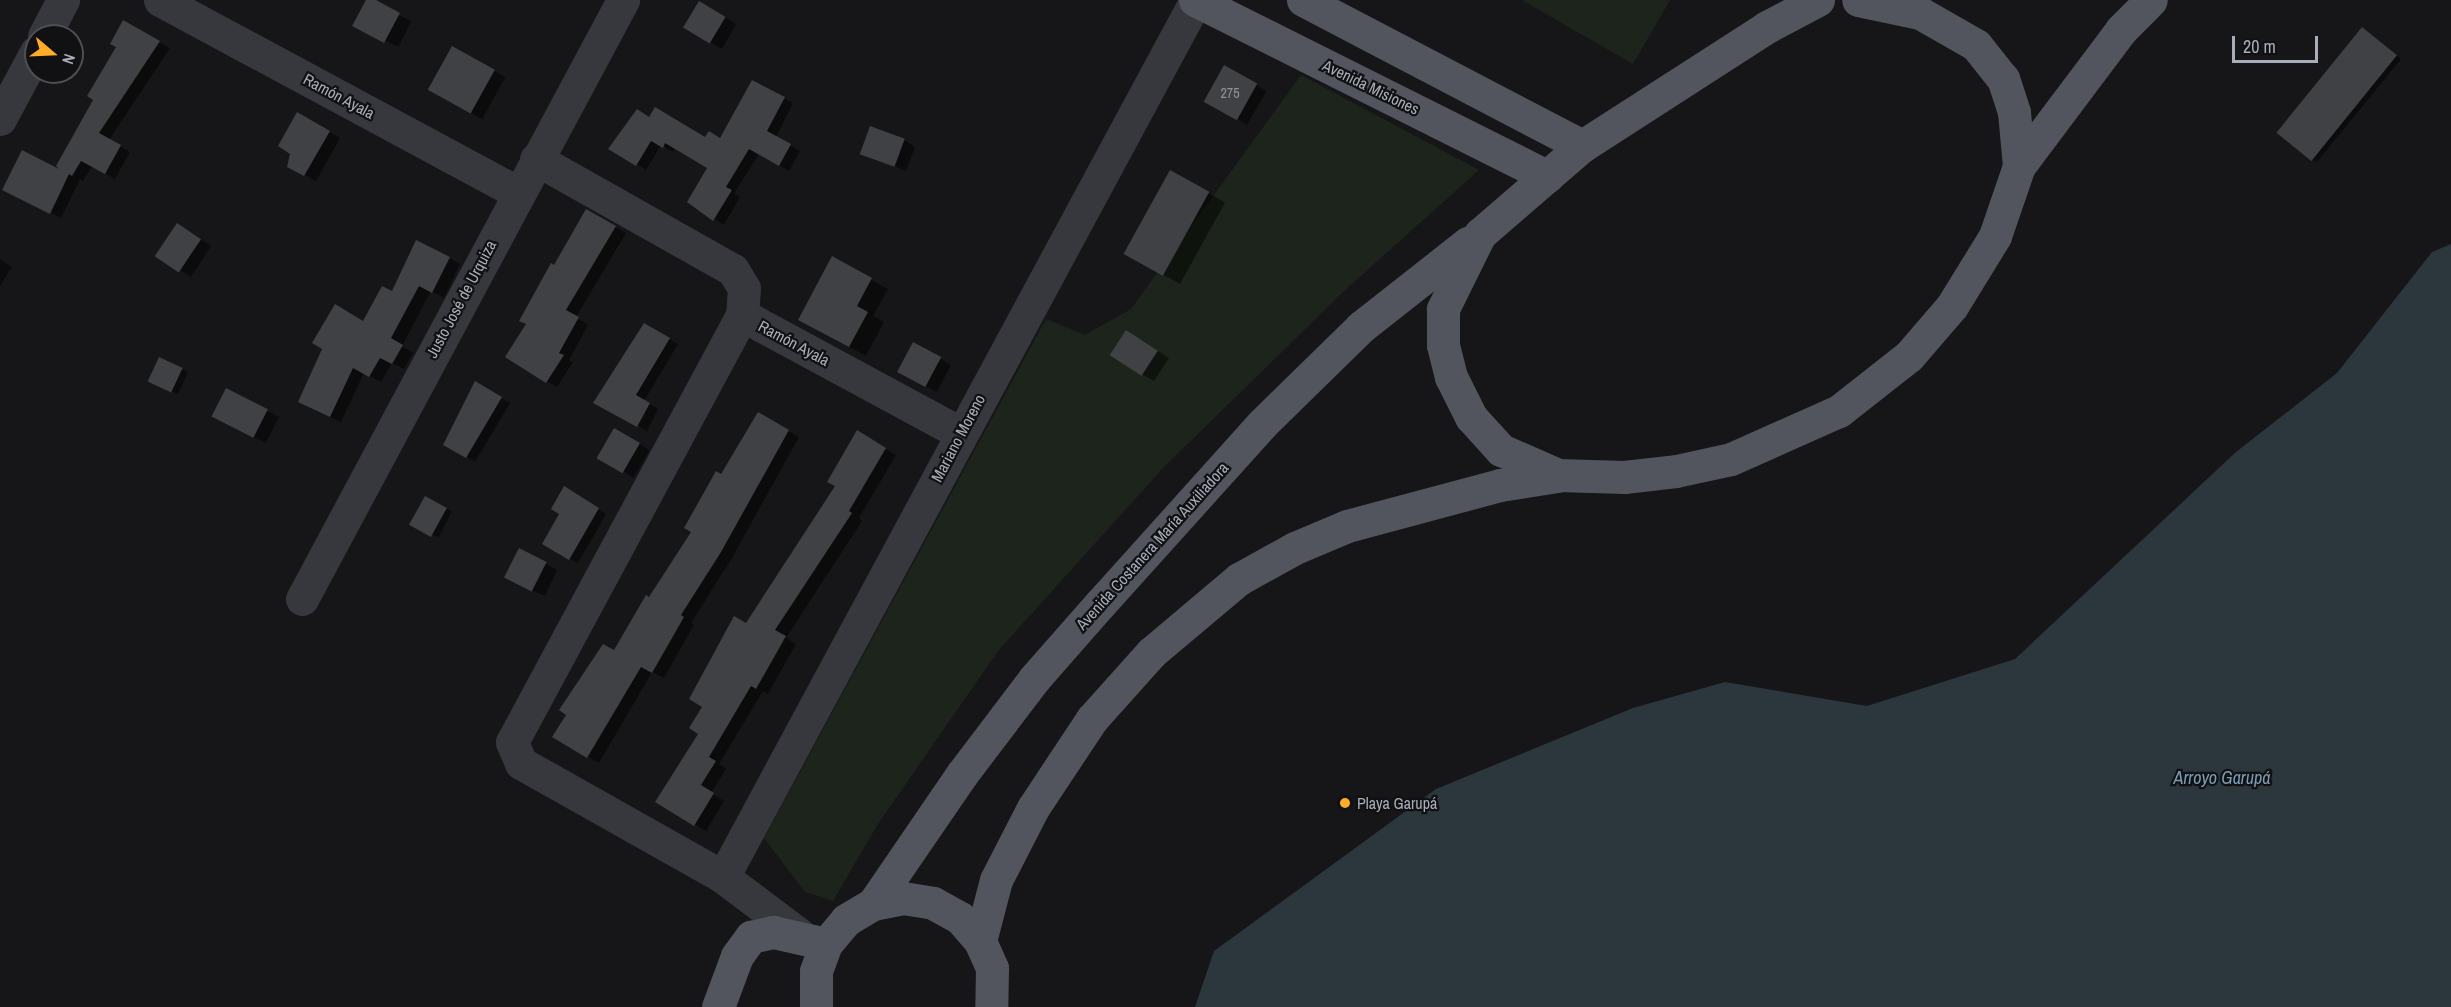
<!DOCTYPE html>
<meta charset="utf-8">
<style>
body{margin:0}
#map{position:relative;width:2451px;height:1007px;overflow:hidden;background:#161618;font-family:"Archivo Narrow",sans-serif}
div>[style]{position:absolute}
.green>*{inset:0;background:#1c241c}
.water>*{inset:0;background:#2b363d}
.shadow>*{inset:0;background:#0007;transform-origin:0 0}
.building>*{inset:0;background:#404145;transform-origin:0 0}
.minor>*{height:33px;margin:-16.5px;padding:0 16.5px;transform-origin:16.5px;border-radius:16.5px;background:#37383d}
.major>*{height:33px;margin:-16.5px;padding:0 16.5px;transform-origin:16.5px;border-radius:16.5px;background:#52555d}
.dots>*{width:16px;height:16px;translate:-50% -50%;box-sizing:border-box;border:3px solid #111113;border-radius:50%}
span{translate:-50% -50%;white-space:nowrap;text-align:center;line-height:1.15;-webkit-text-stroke:4.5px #111113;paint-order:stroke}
.number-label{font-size:14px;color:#8d929c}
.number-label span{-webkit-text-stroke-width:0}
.street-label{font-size:16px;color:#a7adb9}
.poi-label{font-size:16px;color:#a7adb9}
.left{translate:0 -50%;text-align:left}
.water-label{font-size:18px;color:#7b9eb7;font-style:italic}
.north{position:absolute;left:24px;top:24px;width:60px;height:60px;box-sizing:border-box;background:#111113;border:2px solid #4d4f55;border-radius:50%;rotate:109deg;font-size:16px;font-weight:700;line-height:24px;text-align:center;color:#a7adb9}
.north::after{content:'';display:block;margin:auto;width:21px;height:27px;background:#ffad27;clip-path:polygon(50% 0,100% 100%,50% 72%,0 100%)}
.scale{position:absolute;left:2232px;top:36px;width:86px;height:27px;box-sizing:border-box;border:3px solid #a7adb9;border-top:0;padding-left:8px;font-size:18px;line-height:21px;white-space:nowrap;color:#a7adb9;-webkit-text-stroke:4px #111113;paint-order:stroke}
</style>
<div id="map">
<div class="green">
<i style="clip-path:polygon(1522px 0,1670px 0,1633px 64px)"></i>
<i style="clip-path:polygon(1301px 75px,1479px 170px,1343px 292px,1163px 468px,998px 651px,878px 824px,833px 901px,805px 892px,764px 838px,1046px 319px,1085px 335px,1131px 309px)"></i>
</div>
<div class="water">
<i style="clip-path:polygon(2451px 244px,2451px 1007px,1195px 1007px,1214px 951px,1436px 789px,1633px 708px,1725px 682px,1867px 706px,2015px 659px,2236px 452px,2337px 373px,2432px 252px)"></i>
</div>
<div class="shadow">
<i style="left:368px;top:0;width:48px;height:29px;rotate:26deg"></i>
<i style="left:700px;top:3px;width:42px;height:29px;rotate:30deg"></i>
<i style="clip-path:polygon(124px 23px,170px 48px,109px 140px,130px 152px,115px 179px,92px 166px,83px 181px,80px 179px,61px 218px,14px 195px,65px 173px,118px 47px)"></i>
<i style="clip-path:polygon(2367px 31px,2401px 59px,2317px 162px,2312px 160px)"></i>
<i style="left:453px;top:48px;width:60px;height:48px;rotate:29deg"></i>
<i style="left:1225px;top:67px;width:48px;height:39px;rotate:30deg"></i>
<i style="clip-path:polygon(784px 98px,793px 103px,776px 137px,800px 151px,789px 171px,759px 154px,734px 193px,740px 197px,724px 225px,689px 202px,709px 168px,675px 147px,673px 152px,661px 145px,646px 170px,610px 148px,650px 118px,706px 139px,721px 140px)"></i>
<i style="clip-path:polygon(298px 114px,340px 138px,316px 181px,289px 166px)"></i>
<i style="clip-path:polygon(904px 140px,915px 147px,906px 171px,862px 153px)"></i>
<i style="left:1170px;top:172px;width:63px;height:93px;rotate:29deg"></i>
<i style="clip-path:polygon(587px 211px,626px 233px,576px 317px,588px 325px,569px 360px,573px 362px,557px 387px,546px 381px,528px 324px)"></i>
<i style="clip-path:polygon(189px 231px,211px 246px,191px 277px,158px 256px)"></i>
<i style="clip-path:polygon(449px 258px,460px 264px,444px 298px,431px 291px,402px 346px,413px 353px,404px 369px,392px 363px,381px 382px,364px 373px,341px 422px,310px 408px,363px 323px,392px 293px)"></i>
<i style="clip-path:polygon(832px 258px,888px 289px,873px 316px,884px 322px,866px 356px,816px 329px)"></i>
<i style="clip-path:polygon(0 259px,12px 267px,0 286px)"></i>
<i style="clip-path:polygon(645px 325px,678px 344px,644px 401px,658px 409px,647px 431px,595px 402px)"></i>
<i style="clip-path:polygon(1138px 338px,1169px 358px,1154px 381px,1143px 375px)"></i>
<i style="clip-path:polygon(914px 344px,951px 365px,937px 392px,910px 378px)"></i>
<i style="clip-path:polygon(160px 359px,188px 372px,178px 394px,156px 384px)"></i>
<i style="clip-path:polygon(475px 383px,510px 403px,475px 462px,445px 445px)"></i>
<i style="clip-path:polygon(227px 390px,279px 417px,266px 443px,225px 423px)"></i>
<i style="clip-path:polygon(759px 414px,799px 437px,732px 558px,691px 623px,694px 625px,664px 678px,652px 672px,599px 763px,554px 736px,568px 714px,561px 710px,582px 675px,585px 677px,614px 652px,693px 532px)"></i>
<i style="left:615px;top:430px;width:40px;height:32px;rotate:30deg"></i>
<i style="clip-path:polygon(858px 433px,896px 455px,859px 518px,862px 521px,786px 638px,796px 644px,768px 694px,763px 691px,719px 764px,726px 769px,711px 793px,724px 801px,706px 831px,657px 801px,700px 733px,746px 625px,837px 486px)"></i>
<i style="clip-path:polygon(564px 489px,606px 514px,578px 563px,544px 544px,561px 513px)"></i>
<i style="left:425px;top:498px;width:30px;height:29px;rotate:27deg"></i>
<i style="clip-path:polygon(546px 564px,557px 570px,545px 596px,518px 584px)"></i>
</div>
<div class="building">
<i style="clip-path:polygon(366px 0,376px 0,400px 13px,384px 43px,352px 26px)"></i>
<i style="left:699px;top:1px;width:31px;height:31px;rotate:31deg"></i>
<i style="clip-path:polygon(123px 20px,160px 41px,99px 133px,121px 145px,105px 174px,81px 161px,72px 176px,69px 174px,50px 214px,2px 190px,22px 150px,59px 169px,56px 166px,93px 100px,87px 96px,116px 47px,110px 44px)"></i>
<i style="left:2362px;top:27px;width:45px;height:136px;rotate:39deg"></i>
<i style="left:452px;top:46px;width:49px;height:50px;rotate:29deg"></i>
<i style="left:1224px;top:65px;width:38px;height:42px;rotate:29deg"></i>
<i style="clip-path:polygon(752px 80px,785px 97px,767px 131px,791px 144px,779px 166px,749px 149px,726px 187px,732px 190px,713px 221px,687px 202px,707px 168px,665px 143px,663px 148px,651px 141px,636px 166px,608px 149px,637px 109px,649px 117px,655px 107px,705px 137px,709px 131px,720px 138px)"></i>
<i style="clip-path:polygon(297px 112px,330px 131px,304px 176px,287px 167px,290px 154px,278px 146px)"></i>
<i style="left:870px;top:126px;width:37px;height:30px;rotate:20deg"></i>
<i style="left:1170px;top:170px;width:45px;height:96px;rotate:29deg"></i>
<i style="clip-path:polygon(586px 209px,616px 226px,566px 310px,579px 317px,559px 353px,564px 355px,546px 383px,505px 357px,526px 324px,519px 321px,551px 263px,554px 265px)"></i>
<i style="left:177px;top:223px;width:29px;height:40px;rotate:34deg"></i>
<i style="clip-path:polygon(416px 240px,450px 257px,432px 293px,419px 286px,391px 338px,403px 345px,392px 364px,380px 358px,369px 377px,353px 368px,330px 417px,298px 402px,322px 349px,312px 343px,335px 304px,363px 321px,382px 286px,392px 291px)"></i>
<i style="clip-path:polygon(832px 256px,872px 278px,857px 306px,868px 312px,849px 347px,798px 320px)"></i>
<i style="clip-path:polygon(644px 323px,670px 338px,636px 395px,650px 403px,637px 427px,593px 403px)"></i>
<i style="left:1126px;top:330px;width:38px;height:30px;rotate:33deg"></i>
<i style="left:913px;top:342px;width:32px;height:34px;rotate:28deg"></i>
<i style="left:159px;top:357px;width:26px;height:27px;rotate:25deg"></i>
<i style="clip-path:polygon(475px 381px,502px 397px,466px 458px,443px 445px)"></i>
<i style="left:226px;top:388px;width:47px;height:32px;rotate:27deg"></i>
<i style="clip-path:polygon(758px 412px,789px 430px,721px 552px,681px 615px,684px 617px,652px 673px,641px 667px,587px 758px,552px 737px,566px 715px,559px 710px,603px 644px,614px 650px,646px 595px,649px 597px,691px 532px,684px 528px,716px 471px,721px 474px)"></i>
<i style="left:614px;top:428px;width:30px;height:35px;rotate:30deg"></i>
<i style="clip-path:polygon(857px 430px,886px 448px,849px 511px,852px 513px,775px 630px,786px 636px,756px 689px,751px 686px,709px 757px,716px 761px,701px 785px,714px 793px,694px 826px,655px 802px,698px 734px,689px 728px,702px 707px,689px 699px,734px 616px,746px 623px,835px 486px,827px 482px)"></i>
<i style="clip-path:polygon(564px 486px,599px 508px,569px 560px,542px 544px,559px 514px,551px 509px)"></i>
<i style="left:425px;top:496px;width:25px;height:33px;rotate:29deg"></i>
<i style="left:519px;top:548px;width:31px;height:33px;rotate:27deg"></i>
</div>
<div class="minor">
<i style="left:160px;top:0;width:407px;rotate:28.3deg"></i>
<i style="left:44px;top:36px;width:41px;rotate:-62.2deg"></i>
<i style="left:0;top:119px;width:76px;rotate:-61.8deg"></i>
<i style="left:536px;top:159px;width:226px;rotate:29.4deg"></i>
<i style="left:733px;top:270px;width:21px;rotate:59deg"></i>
<i style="left:744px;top:288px;width:27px;rotate:94deg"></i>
<i style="left:742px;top:315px;width:248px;rotate:28.4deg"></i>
<i style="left:742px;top:315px;width:485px;rotate:118.3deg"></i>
<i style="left:512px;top:742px;width:23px;rotate:67deg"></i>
<i style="left:521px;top:763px;width:232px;rotate:29.4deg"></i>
<i style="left:723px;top:877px;width:96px;rotate:37deg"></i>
<i style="left:302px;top:599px;width:680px;rotate:-61.81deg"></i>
<i style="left:723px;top:877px;width:996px;rotate:-61.66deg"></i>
</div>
<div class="major">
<i style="left:1195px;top:0;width:394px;rotate:26.6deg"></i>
<i style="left:1303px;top:0;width:315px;rotate:27.6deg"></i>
<i style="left:1818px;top:0;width:58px;rotate:152.1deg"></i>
<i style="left:1767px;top:27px;width:220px;rotate:147.2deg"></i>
<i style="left:1582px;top:146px;width:135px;rotate:139.2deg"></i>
<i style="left:1480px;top:234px;width:84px;rotate:116.3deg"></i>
<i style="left:1443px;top:309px;width:36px;rotate:90deg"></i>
<i style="left:1443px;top:345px;width:33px;rotate:76deg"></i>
<i style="left:1451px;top:377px;width:45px;rotate:63.4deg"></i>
<i style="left:1471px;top:417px;width:45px;rotate:47.7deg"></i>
<i style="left:1501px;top:450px;width:62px;rotate:23.7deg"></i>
<i style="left:1558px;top:475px;width:66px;rotate:1.7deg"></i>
<i style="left:1624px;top:477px;width:52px;rotate:-6.6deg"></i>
<i style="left:1676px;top:471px;width:56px;rotate:-12.3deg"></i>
<i style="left:1731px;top:459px;width:118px;rotate:-24deg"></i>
<i style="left:1839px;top:411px;width:89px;rotate:-38.2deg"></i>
<i style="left:1909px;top:356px;width:66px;rotate:-49.3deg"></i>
<i style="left:1952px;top:306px;width:82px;rotate:-58.4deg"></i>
<i style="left:1995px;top:236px;width:74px;rotate:-71.1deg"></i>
<i style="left:2019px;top:166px;width:54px;rotate:-95.3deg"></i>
<i style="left:2014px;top:112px;width:35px;rotate:-108deg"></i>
<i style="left:2003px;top:79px;width:43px;rotate:-128.5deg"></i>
<i style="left:1976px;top:45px;width:64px;rotate:-150.3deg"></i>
<i style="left:1920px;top:13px;width:63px;rotate:-168.2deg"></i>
<i style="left:2019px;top:166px;width:170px;rotate:-53.1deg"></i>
<i style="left:2121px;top:30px;width:42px;rotate:-45deg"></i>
<i style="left:873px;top:904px;width:158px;rotate:-55.6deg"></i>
<i style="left:962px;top:774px;width:119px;rotate:-52.8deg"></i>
<i style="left:1034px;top:679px;width:100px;rotate:-48.7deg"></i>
<i style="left:1100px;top:604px;width:242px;rotate:-48deg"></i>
<i style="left:1262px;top:424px;width:139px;rotate:-44.4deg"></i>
<i style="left:1361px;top:327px;width:137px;rotate:-38.2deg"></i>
<i style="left:980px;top:941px;width:63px;rotate:-75.3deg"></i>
<i style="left:996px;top:880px;width:81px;rotate:-62.8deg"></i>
<i style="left:1033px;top:808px;width:107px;rotate:-56.5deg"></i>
<i style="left:1092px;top:719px;width:89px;rotate:-48.2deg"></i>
<i style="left:1151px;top:653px;width:115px;rotate:-40.1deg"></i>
<i style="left:1239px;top:579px;width:64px;rotate:-29deg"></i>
<i style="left:1295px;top:548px;width:56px;rotate:-22.9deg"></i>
<i style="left:1347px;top:526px;width:158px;rotate:-15deg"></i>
<i style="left:1500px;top:485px;width:58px;rotate:-9deg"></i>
<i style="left:718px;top:1007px;width:54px;rotate:-69.6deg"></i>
<i style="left:737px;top:956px;width:24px;rotate:-54deg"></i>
<i style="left:751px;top:937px;width:23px;rotate:-13deg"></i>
<i style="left:773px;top:932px;width:54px;rotate:12.8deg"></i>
<i style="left:816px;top:1007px;width:36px;rotate:-90deg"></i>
<i style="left:816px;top:971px;width:29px;rotate:-70deg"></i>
<i style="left:826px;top:944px;width:31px;rotate:-50deg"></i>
<i style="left:846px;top:920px;width:31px;rotate:-31deg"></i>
<i style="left:873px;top:904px;width:31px;rotate:-11deg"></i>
<i style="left:903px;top:898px;width:30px;rotate:9deg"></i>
<i style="left:933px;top:903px;width:31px;rotate:29deg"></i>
<i style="left:960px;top:918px;width:30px;rotate:49deg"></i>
<i style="left:980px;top:941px;width:30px;rotate:66deg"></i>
<i style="left:992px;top:968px;width:39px;rotate:91deg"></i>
</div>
<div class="dots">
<i style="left:1345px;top:803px;background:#ffad27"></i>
</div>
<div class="number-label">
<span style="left:1230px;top:93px">275</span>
</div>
<div class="street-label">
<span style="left:1371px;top:87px;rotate:26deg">Avenida Misiones</span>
<span style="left:339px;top:96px;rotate:28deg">Ramón Ayala</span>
<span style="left:461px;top:299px;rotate:-62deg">Justo José de Urquiza</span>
<span style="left:794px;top:343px;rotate:28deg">Ramón Ayala</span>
<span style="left:958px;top:438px;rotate:-62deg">Mariano Moreno</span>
<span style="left:1152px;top:546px;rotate:-48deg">Avenida Costanera María Auxiliadora</span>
</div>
<div class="poi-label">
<span class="left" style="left:1357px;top:803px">Playa Garupá</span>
</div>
<div class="water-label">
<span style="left:2222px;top:778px">Arroyo Garupá</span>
</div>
<div class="north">N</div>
<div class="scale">20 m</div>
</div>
